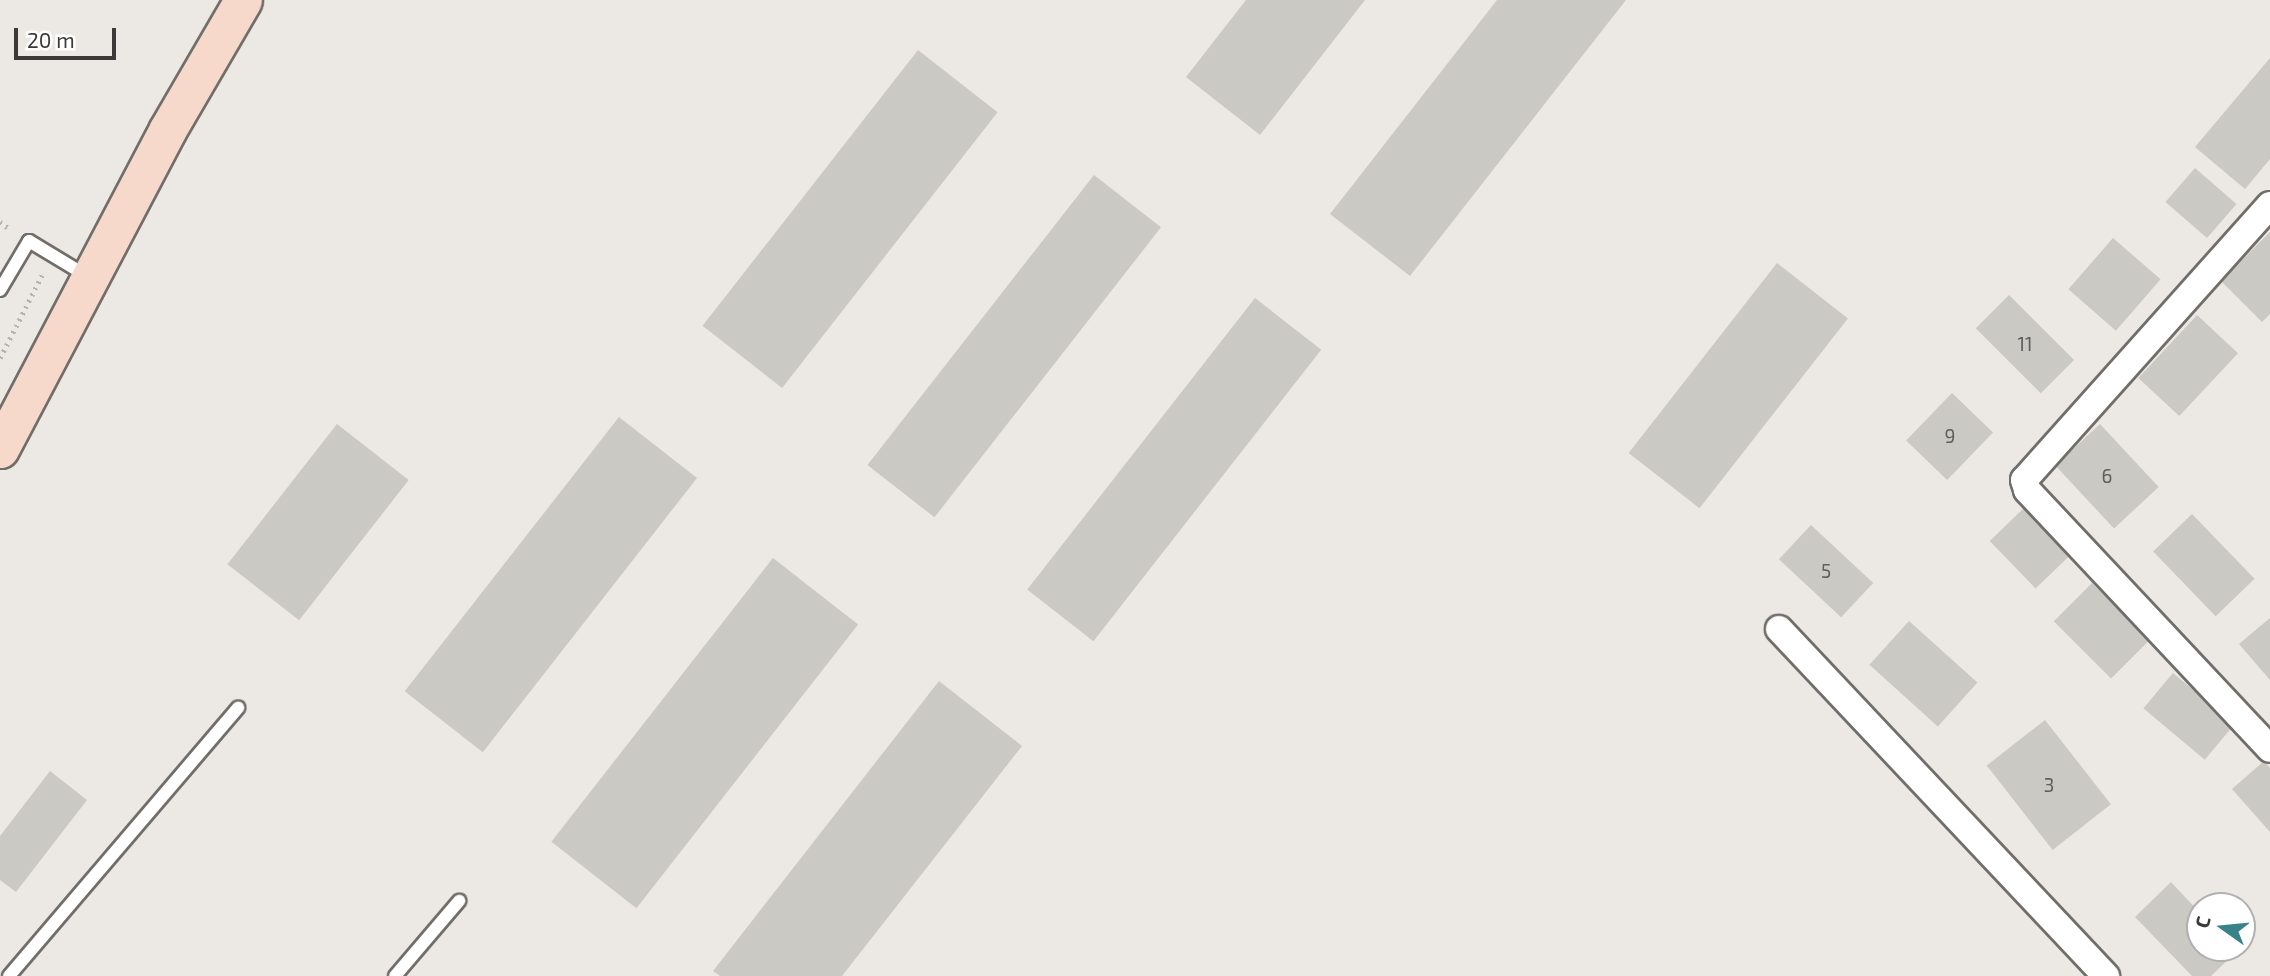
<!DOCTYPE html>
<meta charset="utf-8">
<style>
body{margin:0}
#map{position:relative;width:2270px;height:976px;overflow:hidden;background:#ece8e4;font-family:"Exo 2",sans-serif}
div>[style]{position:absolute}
.building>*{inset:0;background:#cac9c4;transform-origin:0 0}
.path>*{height:4.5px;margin-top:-2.25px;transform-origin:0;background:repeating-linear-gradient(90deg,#b5b2af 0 2px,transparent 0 7px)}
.roads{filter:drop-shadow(2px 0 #716e6a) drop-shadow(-2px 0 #716e6a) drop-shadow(0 2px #716e6a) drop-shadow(0 -2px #716e6a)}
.lane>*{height:12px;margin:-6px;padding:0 6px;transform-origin:6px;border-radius:6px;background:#fff}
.street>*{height:26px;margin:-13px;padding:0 13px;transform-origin:13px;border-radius:13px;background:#fff}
.secondary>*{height:37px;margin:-18.5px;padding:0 18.5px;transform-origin:18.5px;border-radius:18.5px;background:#f6d9ca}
span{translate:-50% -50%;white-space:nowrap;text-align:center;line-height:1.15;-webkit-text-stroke:5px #fff;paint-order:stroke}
.number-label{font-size:19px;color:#605e5c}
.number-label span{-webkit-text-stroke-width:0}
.north{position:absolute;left:2186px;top:892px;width:70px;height:70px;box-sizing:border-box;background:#fff;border:2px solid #b1b0b0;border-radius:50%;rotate:285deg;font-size:19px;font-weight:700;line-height:28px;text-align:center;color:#3c3a39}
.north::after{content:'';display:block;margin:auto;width:24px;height:32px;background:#3a8289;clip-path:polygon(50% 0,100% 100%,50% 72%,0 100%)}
.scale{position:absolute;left:14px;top:28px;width:102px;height:32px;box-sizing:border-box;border:4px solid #3c3a39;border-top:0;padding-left:9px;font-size:21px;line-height:24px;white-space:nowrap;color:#3c3a39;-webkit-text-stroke:5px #fff;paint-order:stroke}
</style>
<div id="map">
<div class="building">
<i style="clip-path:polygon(1246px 0,1365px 0,1260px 135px,1186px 77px)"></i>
<i style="clip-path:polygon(1497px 0,1626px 0,1410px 276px,1330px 214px)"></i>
<i style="left:918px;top:50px;width:101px;height:350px;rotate:38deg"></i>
<i style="clip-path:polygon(2270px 58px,2270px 159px,2245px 189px,2195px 147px)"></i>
<i style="left:2195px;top:168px;width:55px;height:45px;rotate:41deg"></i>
<i style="left:1094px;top:175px;width:85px;height:368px;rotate:38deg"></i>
<i style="clip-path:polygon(2270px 232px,2270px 314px,2262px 322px,2221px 281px)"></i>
<i style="left:2113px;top:238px;width:63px;height:68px;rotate:41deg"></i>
<i style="left:1777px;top:263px;width:90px;height:241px;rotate:38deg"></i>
<i style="left:2009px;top:295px;width:92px;height:47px;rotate:45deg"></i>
<i style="left:1255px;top:298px;width:84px;height:370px;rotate:38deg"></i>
<i style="left:2197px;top:315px;width:56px;height:86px;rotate:43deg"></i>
<i style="left:1952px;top:393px;width:57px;height:66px;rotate:44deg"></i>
<i style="left:619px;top:417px;width:99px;height:348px;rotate:38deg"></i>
<i style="left:337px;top:424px;width:91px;height:178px;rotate:38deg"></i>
<i style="left:2100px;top:424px;width:86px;height:61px;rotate:47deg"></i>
<i style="left:2025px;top:507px;width:66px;height:49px;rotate:46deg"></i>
<i style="left:2192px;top:514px;width:90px;height:54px;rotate:46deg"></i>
<i style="left:1811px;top:525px;width:85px;height:47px;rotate:43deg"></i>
<i style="left:773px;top:558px;width:108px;height:360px;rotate:38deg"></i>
<i style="left:2092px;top:583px;width:81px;height:54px;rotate:45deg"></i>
<i style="clip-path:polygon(2270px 618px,2270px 680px,2239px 644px)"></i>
<i style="left:1909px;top:621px;width:92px;height:59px;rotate:42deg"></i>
<i style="left:2173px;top:673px;width:80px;height:46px;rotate:40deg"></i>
<i style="clip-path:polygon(939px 681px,1022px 746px,842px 976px,720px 976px,713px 971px)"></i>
<i style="left:2045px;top:720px;width:107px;height:74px;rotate:52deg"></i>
<i style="clip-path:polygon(2264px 761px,2270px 768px,2270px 832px,2232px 789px)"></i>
<i style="clip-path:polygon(50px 771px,87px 800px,16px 892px,0 880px,0 836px)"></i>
<i style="clip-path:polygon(2171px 882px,2200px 913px,2200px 948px,2237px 951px,2211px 976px,2192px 976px,2135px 917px)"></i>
</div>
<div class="path">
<i style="left:0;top:222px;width:12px;rotate:35deg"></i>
<i style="left:0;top:358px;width:93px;rotate:-63.2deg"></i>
</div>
<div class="roads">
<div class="lane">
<i style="left:0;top:290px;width:57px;rotate:-59.4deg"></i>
<i style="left:29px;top:241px;width:68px;rotate:31.1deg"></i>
<i style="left:9px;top:976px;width:353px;rotate:-49.5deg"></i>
<i style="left:395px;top:976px;width:99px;rotate:-49.5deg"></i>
</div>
<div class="street">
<i style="left:2270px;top:205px;width:369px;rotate:131.8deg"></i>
<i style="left:2024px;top:480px;width:10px;rotate:73deg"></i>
<i style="left:2027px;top:490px;width:355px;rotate:46.8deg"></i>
<i style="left:1779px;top:629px;width:477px;rotate:46.7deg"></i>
</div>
<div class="secondary">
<i style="left:0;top:449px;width:361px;rotate:-62.3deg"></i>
<i style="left:168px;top:129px;width:149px;rotate:-59.8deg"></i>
</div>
</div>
<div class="number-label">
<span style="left:2025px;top:344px">11</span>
<span style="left:1950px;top:436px">9</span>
<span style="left:2107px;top:476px">6</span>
<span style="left:1826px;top:571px">5</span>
<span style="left:2049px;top:785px">3</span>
</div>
<div class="north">С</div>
<div class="scale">20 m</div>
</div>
